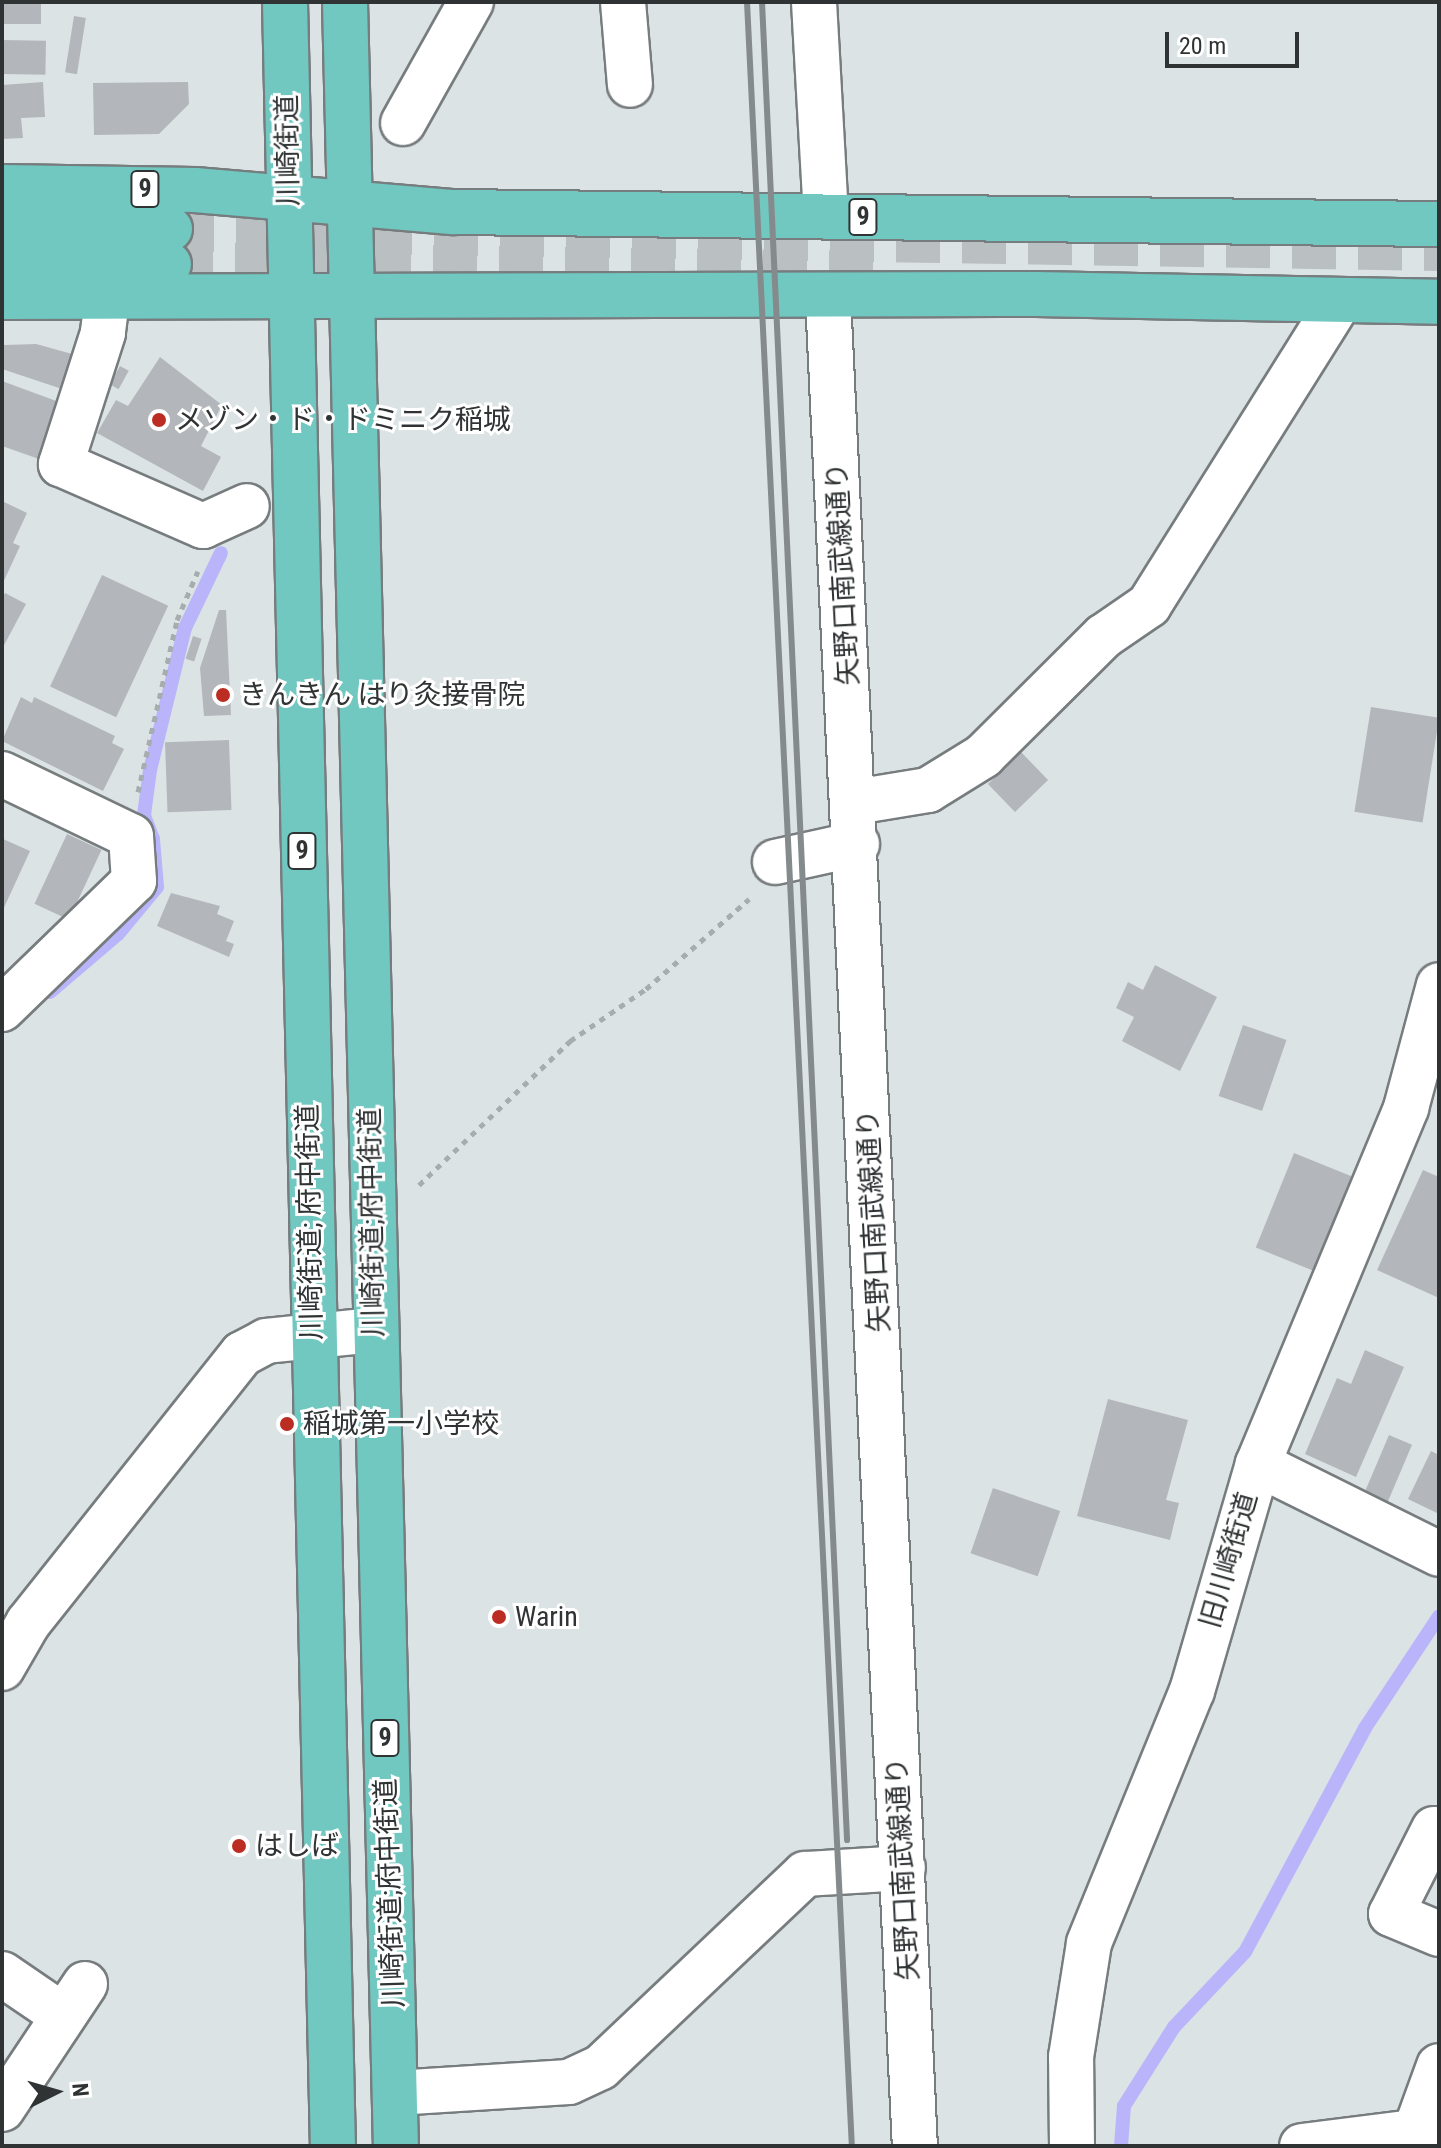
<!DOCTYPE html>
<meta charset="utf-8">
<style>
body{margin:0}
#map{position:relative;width:1441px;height:2148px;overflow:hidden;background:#dce3e5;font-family:"Roboto Condensed","Noto Sans JP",sans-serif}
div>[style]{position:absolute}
.stream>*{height:14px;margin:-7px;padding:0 7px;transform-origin:7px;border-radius:7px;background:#bab5fb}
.building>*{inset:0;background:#b3b7bc;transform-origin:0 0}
.major-tunnel>*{height:44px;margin-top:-22px;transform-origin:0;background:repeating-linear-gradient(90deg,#bac0c2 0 44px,transparent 0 66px)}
.path>*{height:5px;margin-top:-2.5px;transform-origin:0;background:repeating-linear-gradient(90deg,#a7adaf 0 6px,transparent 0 12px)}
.roads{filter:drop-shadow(2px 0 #777c7e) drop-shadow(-2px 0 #777c7e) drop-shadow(0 2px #777c7e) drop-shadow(0 -2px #777c7e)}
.minor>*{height:44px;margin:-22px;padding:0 22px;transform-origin:22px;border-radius:22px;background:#fff}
.major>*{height:44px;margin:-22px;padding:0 22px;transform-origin:22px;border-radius:22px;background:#70c8c1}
.rail>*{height:6px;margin:-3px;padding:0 3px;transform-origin:3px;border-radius:3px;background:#858a8c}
.dots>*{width:22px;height:22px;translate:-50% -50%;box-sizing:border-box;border:4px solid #fff;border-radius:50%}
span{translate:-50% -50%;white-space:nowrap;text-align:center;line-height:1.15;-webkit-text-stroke:6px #fff;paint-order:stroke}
.shield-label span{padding:2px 6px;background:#fff;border:2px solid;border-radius:6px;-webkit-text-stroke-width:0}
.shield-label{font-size:26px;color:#303334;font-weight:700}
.street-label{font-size:28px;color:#303334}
.poi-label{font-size:28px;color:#303334}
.left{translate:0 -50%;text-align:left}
.frame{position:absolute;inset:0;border:4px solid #303334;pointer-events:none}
.north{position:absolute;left:16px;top:2052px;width:80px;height:80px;-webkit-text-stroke:6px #fff;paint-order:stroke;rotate:85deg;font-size:22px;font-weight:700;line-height:32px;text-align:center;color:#303334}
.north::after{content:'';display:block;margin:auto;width:28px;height:36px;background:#303334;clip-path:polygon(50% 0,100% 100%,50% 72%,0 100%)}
.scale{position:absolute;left:1165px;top:32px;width:134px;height:36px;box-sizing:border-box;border:4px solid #303334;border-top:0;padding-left:10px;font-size:24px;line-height:28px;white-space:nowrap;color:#303334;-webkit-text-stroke:6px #fff;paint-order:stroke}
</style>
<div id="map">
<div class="stream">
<i style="left:50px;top:992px;width:89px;rotate:-40.5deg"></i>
<i style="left:118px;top:934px;width:61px;rotate:-50.3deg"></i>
<i style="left:157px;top:887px;width:48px;rotate:-94.8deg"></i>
<i style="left:153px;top:839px;width:26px;rotate:-111deg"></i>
<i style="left:144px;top:815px;width:45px;rotate:-82.4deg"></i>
<i style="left:150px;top:770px;width:146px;rotate:-76.2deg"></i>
<i style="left:185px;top:628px;width:83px;rotate:-64.4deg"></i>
<i style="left:1121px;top:2146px;width:40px;rotate:-85.7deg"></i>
<i style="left:1124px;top:2106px;width:93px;rotate:-57.7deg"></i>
<i style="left:1174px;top:2027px;width:103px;rotate:-46.6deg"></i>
<i style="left:1245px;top:1952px;width:254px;rotate:-61.8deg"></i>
<i style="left:1365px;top:1728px;width:134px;rotate:-56.5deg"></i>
</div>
<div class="building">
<i style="left:2px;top:2px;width:39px;height:22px"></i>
<i style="left:74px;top:16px;width:12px;height:57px;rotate:9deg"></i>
<i style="left:2px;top:40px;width:44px;height:34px;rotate:1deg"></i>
<i style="clip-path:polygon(43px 82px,45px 117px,21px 118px,23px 138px,2px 139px,2px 85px)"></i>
<i style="clip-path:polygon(188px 82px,189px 104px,159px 134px,94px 135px,93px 83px)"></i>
<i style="clip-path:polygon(36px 344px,83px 357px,71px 392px,2px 369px,4px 345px)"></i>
<i style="clip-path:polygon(160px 357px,222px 405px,201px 446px,221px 457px,203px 491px,97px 433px,116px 400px,128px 406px)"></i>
<i style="left:120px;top:366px;width:10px;height:21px;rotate:29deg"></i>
<i style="clip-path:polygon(2px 381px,59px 402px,39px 459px,2px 446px)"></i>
<i style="clip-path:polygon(2px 501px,27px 513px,13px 543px,20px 546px,2px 585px)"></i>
<i style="left:102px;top:575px;width:73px;height:123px;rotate:25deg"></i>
<i style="clip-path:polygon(5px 593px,26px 604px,2px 649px,2px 598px)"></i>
<i style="clip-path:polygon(219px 610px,226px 610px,231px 715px,204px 716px,200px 668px)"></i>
<i style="left:193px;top:636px;width:9px;height:24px;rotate:18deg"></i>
<i style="clip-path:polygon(21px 697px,32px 703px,34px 697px,115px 736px,112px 743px,124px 749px,103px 791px,2px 741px)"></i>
<i style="left:1371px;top:707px;width:69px;height:106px;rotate:9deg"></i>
<i style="left:229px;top:740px;width:70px;height:64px;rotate:88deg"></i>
<i style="left:1021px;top:752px;width:39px;height:46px;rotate:46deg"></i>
<i style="left:67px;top:834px;width:38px;height:77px;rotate:25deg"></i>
<i style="clip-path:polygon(3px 839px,30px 851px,2px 912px,2px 842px)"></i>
<i style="clip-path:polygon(171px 893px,220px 906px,217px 914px,234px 921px,226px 941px,234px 944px,229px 957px,157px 926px)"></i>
<i style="clip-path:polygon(1155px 965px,1217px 997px,1180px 1071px,1122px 1041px,1134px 1017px,1116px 1008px,1128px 982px,1143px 990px)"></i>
<i style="left:1243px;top:1025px;width:46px;height:75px;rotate:19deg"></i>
<i style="left:1294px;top:1153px;width:62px;height:102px;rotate:22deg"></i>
<i style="clip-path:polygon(1423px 1170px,1439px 1177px,1439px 1298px,1377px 1270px)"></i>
<i style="clip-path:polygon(1365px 1350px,1404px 1367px,1356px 1477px,1305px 1454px,1337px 1378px,1351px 1384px)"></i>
<i style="clip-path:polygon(1108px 1399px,1188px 1420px,1166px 1500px,1179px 1503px,1170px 1540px,1077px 1516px)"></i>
<i style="left:1389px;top:1435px;width:25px;height:62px;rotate:23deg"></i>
<i style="clip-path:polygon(1431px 1451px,1439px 1455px,1439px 1514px,1408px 1499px)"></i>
<i style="left:993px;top:1488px;width:71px;height:69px;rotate:19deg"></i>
</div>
<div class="major-tunnel">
<i style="left:170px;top:229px;width:1269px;rotate:0.9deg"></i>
<i style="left:169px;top:264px;width:708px;rotate:0.73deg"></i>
</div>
<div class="path">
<i style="left:138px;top:792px;width:176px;rotate:-77.2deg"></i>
<i style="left:177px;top:620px;width:53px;rotate:-66.8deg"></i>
<i style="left:419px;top:1185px;width:209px;rotate:-43.6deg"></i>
<i style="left:570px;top:1041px;width:92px;rotate:-34.4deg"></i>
<i style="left:646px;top:989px;width:137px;rotate:-41.1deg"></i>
</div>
<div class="roads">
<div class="minor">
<i style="left:623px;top:2px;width:83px;rotate:85.2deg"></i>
<i style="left:814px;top:2px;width:214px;rotate:86.8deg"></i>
<i style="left:403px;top:123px;width:139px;rotate:-60.7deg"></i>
<i style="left:828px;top:297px;width:1851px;rotate:87.31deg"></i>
<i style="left:107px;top:299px;width:34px;rotate:97deg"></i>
<i style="left:103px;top:333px;width:138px;rotate:107.8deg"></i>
<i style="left:61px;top:464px;width:155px;rotate:23.6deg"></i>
<i style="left:203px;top:526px;width:48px;rotate:-24.4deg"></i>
<i style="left:2px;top:774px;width:143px;rotate:25.7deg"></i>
<i style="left:131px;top:836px;width:45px;rotate:86.2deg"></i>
<i style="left:134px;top:881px;width:184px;rotate:135.9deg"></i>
<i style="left:855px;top:802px;width:74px;rotate:-9.3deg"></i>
<i style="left:928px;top:790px;width:65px;rotate:-31.7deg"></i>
<i style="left:983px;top:756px;width:170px;rotate:-44.8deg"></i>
<i style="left:1104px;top:636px;width:55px;rotate:-34.6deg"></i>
<i style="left:1149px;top:605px;width:359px;rotate:-57.9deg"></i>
<i style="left:775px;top:862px;width:84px;rotate:-12.4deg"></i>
<i style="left:1258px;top:1464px;width:202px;rotate:26.4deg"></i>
<i style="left:2px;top:1668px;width:52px;rotate:-60deg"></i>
<i style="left:28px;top:1623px;width:344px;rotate:-51.5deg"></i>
<i style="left:242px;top:1354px;width:27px;rotate:-28deg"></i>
<i style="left:266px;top:1341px;width:109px;rotate:-5.8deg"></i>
<i style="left:1434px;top:1829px;width:95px;rotate:116.8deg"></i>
<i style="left:1391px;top:1914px;width:52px;rotate:22.6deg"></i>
<i style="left:2px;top:1974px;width:73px;rotate:34.3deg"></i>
<i style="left:395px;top:2093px;width:174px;rotate:-3.6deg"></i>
<i style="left:569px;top:2082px;width:35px;rotate:-25deg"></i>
<i style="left:601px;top:2067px;width:281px;rotate:-43.4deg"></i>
<i style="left:805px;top:1874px;width:98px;rotate:-3.5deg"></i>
<i style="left:2px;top:2109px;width:150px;rotate:-56.4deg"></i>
<i style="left:1415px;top:2132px;width:70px;rotate:-70deg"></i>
<i style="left:1072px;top:2146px;width:89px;rotate:-90.6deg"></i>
<i style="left:1071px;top:2057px;width:115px;rotate:-81deg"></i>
<i style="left:1089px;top:1943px;width:272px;rotate:-67.8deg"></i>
<i style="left:1192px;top:1691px;width:236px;rotate:-73.8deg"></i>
<i style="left:1258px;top:1464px;width:386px;rotate:-67.4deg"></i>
<i style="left:1406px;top:1108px;width:127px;rotate:-75deg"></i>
<i style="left:1302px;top:2146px;width:114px;rotate:-7.1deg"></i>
<i style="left:1415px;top:2132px;width:26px;rotate:21deg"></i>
</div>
<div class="major">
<i style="left:285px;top:2px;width:2145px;rotate:88.72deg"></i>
<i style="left:345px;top:2px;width:2145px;rotate:88.64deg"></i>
<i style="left:2px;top:187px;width:193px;rotate:0.9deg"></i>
<i style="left:195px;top:190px;width:260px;rotate:4.9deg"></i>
<i style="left:454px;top:212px;width:985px;rotate:0.7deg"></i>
<i style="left:2px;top:228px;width:168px;rotate:0.3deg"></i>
<i style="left:2px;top:260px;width:167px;rotate:1.4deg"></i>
<i style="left:2px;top:297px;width:1034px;rotate:-0.17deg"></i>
<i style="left:1036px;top:294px;width:403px;rotate:1.1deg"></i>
</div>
</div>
<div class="rail">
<i style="left:747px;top:2px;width:2147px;rotate:87.2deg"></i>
<i style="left:762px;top:2px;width:1840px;rotate:87.35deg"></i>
</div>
<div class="dots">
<i style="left:159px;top:420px;background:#bb2d23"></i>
<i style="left:223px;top:695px;background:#bb2d23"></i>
<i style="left:287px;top:1424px;background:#bb2d23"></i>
<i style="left:499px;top:1617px;background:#bb2d23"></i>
<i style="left:239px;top:1846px;background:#bb2d23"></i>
</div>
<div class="shield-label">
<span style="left:145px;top:189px">9</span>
<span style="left:863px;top:217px">9</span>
<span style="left:302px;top:851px">9</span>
<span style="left:385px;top:1738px">9</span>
</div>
<div class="street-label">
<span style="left:288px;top:150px;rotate:-91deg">川崎街道</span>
<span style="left:843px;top:574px;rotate:-93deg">矢野口南武線通り</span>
<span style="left:874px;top:1221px;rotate:-93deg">矢野口南武線通り</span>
<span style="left:310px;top:1222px;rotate:-91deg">川崎街道; 府中街道</span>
<span style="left:372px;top:1222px;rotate:-91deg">川崎街道;府中街道</span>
<span style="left:1229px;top:1560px;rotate:-74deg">旧川崎街道</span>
<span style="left:903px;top:1869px;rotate:-93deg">矢野口南武線通り</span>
<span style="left:390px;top:1893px;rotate:-92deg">川崎街道;府中街道</span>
</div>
<div class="poi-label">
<span class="left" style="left:175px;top:420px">メゾン・ド・ドミニク稲城</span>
<span class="left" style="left:239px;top:695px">きんきん はり灸接骨院</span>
<span class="left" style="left:303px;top:1424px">稲城第一小学校</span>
<span class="left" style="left:515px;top:1617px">Warin</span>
<span class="left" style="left:255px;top:1846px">はしば</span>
</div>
<div class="frame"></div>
<div class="north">N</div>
<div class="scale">20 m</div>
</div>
